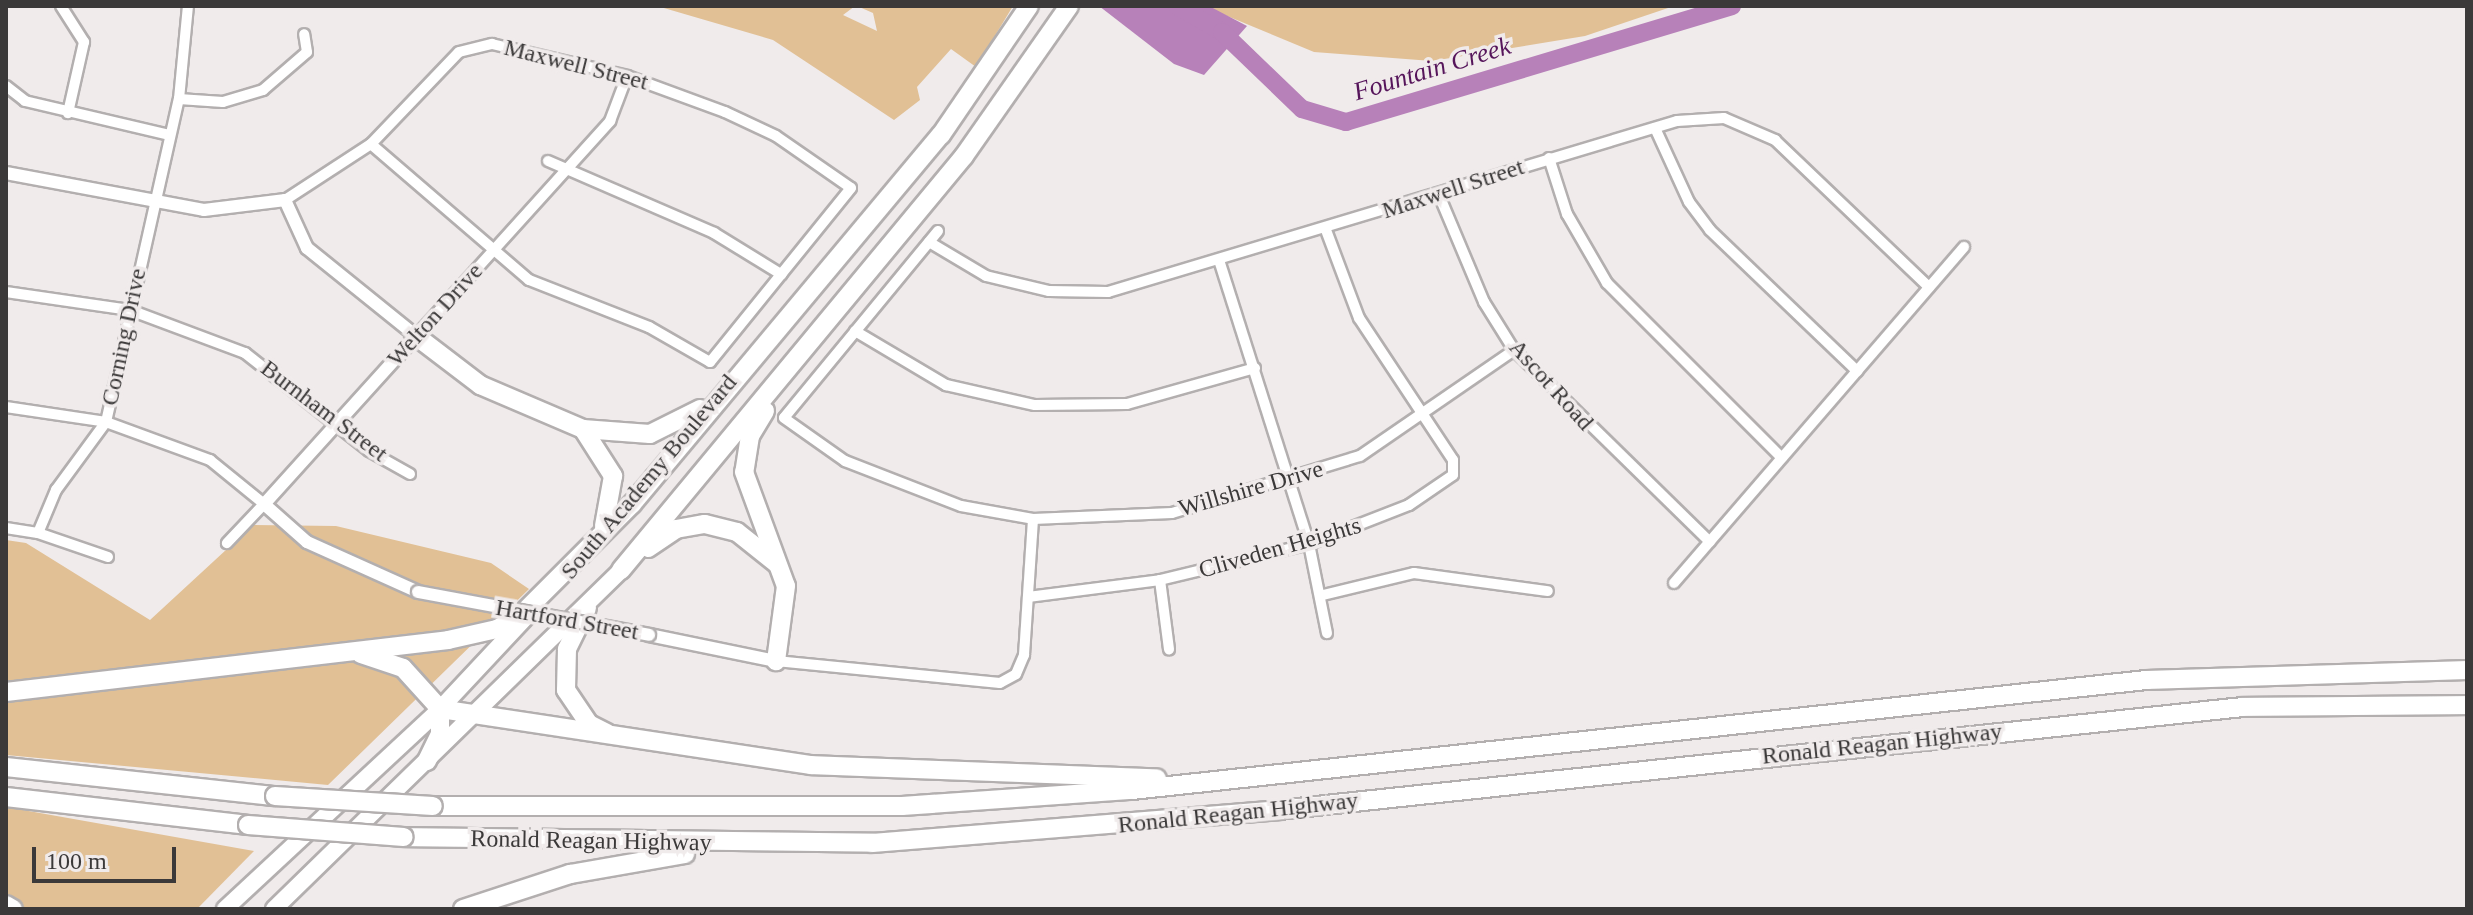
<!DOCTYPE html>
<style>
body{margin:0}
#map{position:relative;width:2473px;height:915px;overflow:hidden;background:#f0ebeb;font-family:Georgia,serif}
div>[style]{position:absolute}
.green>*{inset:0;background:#e1c095}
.water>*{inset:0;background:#b781b9}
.river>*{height:18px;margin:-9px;padding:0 9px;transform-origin:9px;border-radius:9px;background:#b781b9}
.roads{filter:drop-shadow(2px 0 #b3afaf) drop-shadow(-2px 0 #b3afaf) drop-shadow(0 2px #b3afaf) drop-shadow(0 -2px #b3afaf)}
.minor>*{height:10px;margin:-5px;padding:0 5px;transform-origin:5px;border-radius:5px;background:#fff}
.tertiary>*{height:12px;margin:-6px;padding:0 6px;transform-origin:6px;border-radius:6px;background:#fff}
.trunk>*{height:16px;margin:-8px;padding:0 8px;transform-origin:8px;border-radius:8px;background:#fff}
.motorway>*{height:18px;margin:-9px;padding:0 9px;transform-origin:9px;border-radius:9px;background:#fff}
.bridges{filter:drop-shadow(2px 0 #b3afaf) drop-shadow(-2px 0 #b3afaf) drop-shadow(0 2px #b3afaf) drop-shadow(0 -2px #b3afaf)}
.tertiary-bridge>*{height:12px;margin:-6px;padding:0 6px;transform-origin:6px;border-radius:6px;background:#fff}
.motorway-bridge>*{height:18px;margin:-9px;padding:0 9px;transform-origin:9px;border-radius:9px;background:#fff}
span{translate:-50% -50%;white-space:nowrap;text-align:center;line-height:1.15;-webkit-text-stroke:7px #f0ebeb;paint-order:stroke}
.street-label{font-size:24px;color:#3b3939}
.water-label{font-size:26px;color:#56155b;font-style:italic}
.frame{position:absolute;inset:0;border:8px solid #3b3939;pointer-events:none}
.scale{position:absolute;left:32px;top:847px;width:144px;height:36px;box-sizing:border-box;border:4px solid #3b3939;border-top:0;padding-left:10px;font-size:24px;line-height:28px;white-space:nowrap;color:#3b3939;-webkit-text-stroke:6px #f0ebeb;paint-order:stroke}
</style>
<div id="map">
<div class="green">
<i style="clip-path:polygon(657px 6px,855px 6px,843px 15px,877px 31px,873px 13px,857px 6px,1013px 6px,976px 67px,951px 49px,917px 87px,920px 100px,894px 120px,773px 40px)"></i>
<i style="clip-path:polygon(1203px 6px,1674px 6px,1585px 36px,1432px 61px,1314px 52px)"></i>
<i style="clip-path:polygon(253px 525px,336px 526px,491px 563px,529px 589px,328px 785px,6px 755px,6px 540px,26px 543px,150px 620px)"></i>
<i style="clip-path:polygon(6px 807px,254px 851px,197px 909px,6px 909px)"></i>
</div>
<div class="water">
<i style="clip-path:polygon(1099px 6px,1209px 6px,1247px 26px,1204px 75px,1174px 64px)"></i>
</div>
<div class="river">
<i style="left:1177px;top:6px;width:52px;rotate:30deg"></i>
<i style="left:1222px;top:32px;width:111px;rotate:43.9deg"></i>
<i style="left:1302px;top:109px;width:46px;rotate:16.5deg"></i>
<i style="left:1346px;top:122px;width:403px;rotate:-16.7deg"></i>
</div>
<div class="roads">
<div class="minor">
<i style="left:61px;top:6px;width:43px;rotate:57.4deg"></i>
<i style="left:84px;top:42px;width:73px;rotate:102.7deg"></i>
<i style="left:6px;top:86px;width:24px;rotate:38deg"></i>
<i style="left:25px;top:101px;width:149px;rotate:13.2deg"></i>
<i style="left:179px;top:99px;width:44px;rotate:3.9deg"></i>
<i style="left:223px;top:102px;width:42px;rotate:-16.7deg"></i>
<i style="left:263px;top:90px;width:58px;rotate:-40.8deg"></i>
<i style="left:307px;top:52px;width:18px;rotate:-99deg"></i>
<i style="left:1655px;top:128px;width:81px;rotate:65.3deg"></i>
<i style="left:1689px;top:202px;width:35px;rotate:53deg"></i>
<i style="left:1710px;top:230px;width:204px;rotate:43.8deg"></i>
<i style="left:1549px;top:158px;width:59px;rotate:72.2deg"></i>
<i style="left:1567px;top:214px;width:80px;rotate:59.9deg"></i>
<i style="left:1607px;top:283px;width:247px;rotate:45deg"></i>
<i style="left:548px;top:161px;width:181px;rotate:23.4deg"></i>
<i style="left:714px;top:233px;width:79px;rotate:31.5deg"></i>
<i style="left:1439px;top:195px;width:116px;rotate:67.2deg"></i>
<i style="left:1484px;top:302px;width:57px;rotate:58deg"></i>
<i style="left:1514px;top:350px;width:274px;rotate:44.4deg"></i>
<i style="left:285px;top:200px;width:103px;rotate:-33.1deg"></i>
<i style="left:371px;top:144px;width:127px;rotate:-46.3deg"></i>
<i style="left:459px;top:52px;width:34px;rotate:-14deg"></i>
<i style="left:492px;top:44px;width:139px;rotate:13.3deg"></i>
<i style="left:627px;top:76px;width:104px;rotate:20.2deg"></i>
<i style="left:725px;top:112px;width:56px;rotate:25.2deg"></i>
<i style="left:776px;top:136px;width:91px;rotate:34.7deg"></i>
<i style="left:851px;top:188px;width:224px;rotate:129deg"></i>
<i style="left:710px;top:362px;width:70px;rotate:-150.2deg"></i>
<i style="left:649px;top:327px;width:129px;rotate:-158.6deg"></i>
<i style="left:529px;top:280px;width:208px;rotate:-139.3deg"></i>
<i style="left:938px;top:231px;width:242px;rotate:129.5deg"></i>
<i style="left:784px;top:418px;width:75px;rotate:35.2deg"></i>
<i style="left:845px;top:461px;width:124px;rotate:21.2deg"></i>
<i style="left:961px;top:506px;width:73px;rotate:10.2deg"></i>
<i style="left:1033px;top:519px;width:139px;rotate:-2.5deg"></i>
<i style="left:1172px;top:513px;width:196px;rotate:-16.9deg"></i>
<i style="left:1360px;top:456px;width:187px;rotate:-34.5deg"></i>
<i style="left:929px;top:242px;width:66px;rotate:30.8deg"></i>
<i style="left:986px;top:276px;width:65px;rotate:13.4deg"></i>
<i style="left:1049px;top:291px;width:59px;rotate:1deg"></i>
<i style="left:1108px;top:292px;width:594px;rotate:-16.73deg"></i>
<i style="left:1677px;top:121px;width:47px;rotate:-3.7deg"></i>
<i style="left:1724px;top:118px;width:56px;rotate:23.3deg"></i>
<i style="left:1775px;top:140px;width:213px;rotate:43.7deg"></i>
<i style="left:1219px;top:260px;width:298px;rotate:72.4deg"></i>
<i style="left:1309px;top:544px;width:91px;rotate:78.6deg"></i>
<i style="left:6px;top:292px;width:125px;rotate:8.3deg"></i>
<i style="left:130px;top:310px;width:123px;rotate:20.5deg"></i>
<i style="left:245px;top:353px;width:158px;rotate:38.3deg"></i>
<i style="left:369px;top:451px;width:47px;rotate:29.3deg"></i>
<i style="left:855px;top:331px;width:106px;rotate:30.7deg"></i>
<i style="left:946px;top:385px;width:91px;rotate:12.7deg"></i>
<i style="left:1035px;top:405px;width:92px;rotate:-0.6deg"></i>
<i style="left:1127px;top:404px;width:133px;rotate:-15.7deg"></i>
<i style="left:416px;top:336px;width:290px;rotate:-47.9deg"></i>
<i style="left:610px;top:121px;width:48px;rotate:-69.3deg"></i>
<i style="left:6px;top:407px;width:101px;rotate:8.5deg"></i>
<i style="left:106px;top:422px;width:111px;rotate:20.1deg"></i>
<i style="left:210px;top:460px;width:70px;rotate:39.2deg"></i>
<i style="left:264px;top:504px;width:54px;rotate:133.5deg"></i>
<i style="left:6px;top:528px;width:32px;rotate:9deg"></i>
<i style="left:108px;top:557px;width:74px;rotate:-161.1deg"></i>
<i style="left:38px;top:533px;width:47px;rotate:-67.3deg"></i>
<i style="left:56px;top:490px;width:84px;rotate:-53.7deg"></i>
<i style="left:106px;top:422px;width:331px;rotate:-77.3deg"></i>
<i style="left:179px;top:99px;width:93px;rotate:-84.5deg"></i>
<i style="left:1160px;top:580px;width:70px;rotate:82.6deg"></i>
<i style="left:1674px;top:583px;width:444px;rotate:-49.2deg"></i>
<i style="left:1323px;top:595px;width:94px;rotate:-13.6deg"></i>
<i style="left:1414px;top:573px;width:135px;rotate:7.7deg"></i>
<i style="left:1028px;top:597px;width:133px;rotate:-7.3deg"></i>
<i style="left:1160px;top:580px;width:153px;rotate:-13.6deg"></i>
<i style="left:1309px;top:544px;width:107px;rotate:-21.3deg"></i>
<i style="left:1409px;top:505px;width:53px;rotate:-34.3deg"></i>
<i style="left:1453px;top:475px;width:15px;rotate:-90deg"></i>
<i style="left:1453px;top:460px;width:170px;rotate:-123.5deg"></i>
<i style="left:1359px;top:318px;width:94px;rotate:-110.6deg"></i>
<i style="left:776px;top:661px;width:225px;rotate:5.6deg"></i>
<i style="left:1000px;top:683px;width:18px;rotate:-29deg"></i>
<i style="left:1016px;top:674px;width:21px;rotate:-67deg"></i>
<i style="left:1024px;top:655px;width:136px;rotate:-86.2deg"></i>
</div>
<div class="tertiary">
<i style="left:6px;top:173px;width:201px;rotate:10.6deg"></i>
<i style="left:204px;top:210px;width:82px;rotate:-7deg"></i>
<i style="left:285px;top:200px;width:53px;rotate:65.4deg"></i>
<i style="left:307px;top:248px;width:140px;rotate:38.9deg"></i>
<i style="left:416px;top:336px;width:227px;rotate:132.1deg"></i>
<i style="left:264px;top:504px;width:57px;rotate:41.5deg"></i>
<i style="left:307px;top:542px;width:122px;rotate:24.2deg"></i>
<i style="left:649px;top:635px;width:130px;rotate:11.6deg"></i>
</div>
<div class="trunk">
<i style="left:225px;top:909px;width:294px;rotate:-42.9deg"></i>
<i style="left:440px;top:709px;width:129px;rotate:-46.9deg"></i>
<i style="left:274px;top:909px;width:485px;rotate:-44.3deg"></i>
</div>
<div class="motorway">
<i style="left:416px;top:336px;width:81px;rotate:37.4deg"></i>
<i style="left:480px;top:385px;width:112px;rotate:23.1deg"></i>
<i style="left:583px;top:429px;width:67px;rotate:4.3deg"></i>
<i style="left:650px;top:434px;width:56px;rotate:-26.6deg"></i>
<i style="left:765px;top:411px;width:29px;rotate:121deg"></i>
<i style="left:750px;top:436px;width:36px;rotate:99deg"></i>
<i style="left:744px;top:472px;width:121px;rotate:69.8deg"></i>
<i style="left:786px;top:586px;width:76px;rotate:97.6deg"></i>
<i style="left:583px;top:429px;width:56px;rotate:57.4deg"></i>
<i style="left:613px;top:476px;width:51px;rotate:100.2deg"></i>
<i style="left:648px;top:548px;width:34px;rotate:-34deg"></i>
<i style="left:676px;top:529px;width:29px;rotate:-10deg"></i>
<i style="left:705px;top:524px;width:33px;rotate:14deg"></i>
<i style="left:737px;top:532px;width:50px;rotate:38.5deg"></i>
<i style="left:621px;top:570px;width:538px;rotate:-50.36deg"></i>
<i style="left:964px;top:156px;width:183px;rotate:-55deg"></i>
<i style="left:587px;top:608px;width:46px;rotate:116deg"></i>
<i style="left:567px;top:649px;width:41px;rotate:91.4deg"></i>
<i style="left:566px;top:690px;width:41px;rotate:55.9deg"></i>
<i style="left:589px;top:724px;width:20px;rotate:27deg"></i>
<i style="left:361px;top:654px;width:44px;rotate:18.4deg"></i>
<i style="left:403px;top:668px;width:55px;rotate:47.9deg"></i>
<i style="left:440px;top:709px;width:25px;rotate:90deg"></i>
<i style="left:440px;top:734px;width:30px;rotate:116deg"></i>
<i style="left:6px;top:692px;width:445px;rotate:-6.7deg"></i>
<i style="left:448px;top:640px;width:50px;rotate:-12.7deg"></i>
<i style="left:497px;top:629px;width:28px;rotate:-30deg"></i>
<i style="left:521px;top:615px;width:157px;rotate:-45deg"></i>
<i style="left:632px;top:504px;width:481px;rotate:-50.1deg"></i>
<i style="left:941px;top:135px;width:156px;rotate:-55.7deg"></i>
<i style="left:440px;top:709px;width:375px;rotate:8.6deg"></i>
<i style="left:811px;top:765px;width:346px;rotate:2.2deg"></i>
<i style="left:6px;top:767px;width:271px;rotate:6.2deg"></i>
<i style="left:6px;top:797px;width:244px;rotate:6.6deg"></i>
<i style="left:433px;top:806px;width:469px"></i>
<i style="left:902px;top:806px;width:231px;rotate:-4deg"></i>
<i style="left:1132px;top:790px;width:1021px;rotate:-6.19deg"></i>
<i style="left:2147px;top:680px;width:320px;rotate:-1.8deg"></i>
<i style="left:404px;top:837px;width:468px;rotate:0.7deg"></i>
<i style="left:872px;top:843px;width:408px;rotate:-4.6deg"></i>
<i style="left:1279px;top:810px;width:968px;rotate:-6.1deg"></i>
<i style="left:2242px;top:707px;width:225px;rotate:-0.5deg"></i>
<i style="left:6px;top:905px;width:8px;rotate:30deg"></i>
<i style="left:463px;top:909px;width:113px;rotate:-18.1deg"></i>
<i style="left:570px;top:874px;width:117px;rotate:-9.9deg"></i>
</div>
</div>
<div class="bridges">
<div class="tertiary-bridge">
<i style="left:418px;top:592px;width:235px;rotate:10.5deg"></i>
</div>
<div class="motorway-bridge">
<i style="left:275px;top:796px;width:158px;rotate:3.6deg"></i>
<i style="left:248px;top:825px;width:156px;rotate:4.4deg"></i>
</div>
</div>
<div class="street-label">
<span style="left:576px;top:65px;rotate:14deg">Maxwell Street</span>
<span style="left:1453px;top:189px;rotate:-18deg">Maxwell Street</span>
<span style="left:435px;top:315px;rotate:-48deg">Welton Drive</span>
<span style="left:124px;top:337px;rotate:-78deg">Corning Drive</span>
<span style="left:1551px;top:385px;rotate:48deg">Ascot Road</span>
<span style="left:324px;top:411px;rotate:37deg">Burnham Street</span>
<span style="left:649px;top:477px;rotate:-50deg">South Academy Boulevard</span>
<span style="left:1251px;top:489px;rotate:-16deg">Willshire Drive</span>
<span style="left:1280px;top:548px;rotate:-16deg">Cliveden Heights</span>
<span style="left:567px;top:620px;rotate:10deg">Hartford Street</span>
<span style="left:1882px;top:744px;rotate:-6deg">Ronald Reagan Highway</span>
<span style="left:1238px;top:813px;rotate:-6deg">Ronald Reagan Highway</span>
<span style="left:591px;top:841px;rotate:1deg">Ronald Reagan Highway</span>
</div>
<div class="water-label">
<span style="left:1432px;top:69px;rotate:-17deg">Fountain Creek</span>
</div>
<div class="frame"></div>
<div class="scale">100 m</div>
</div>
